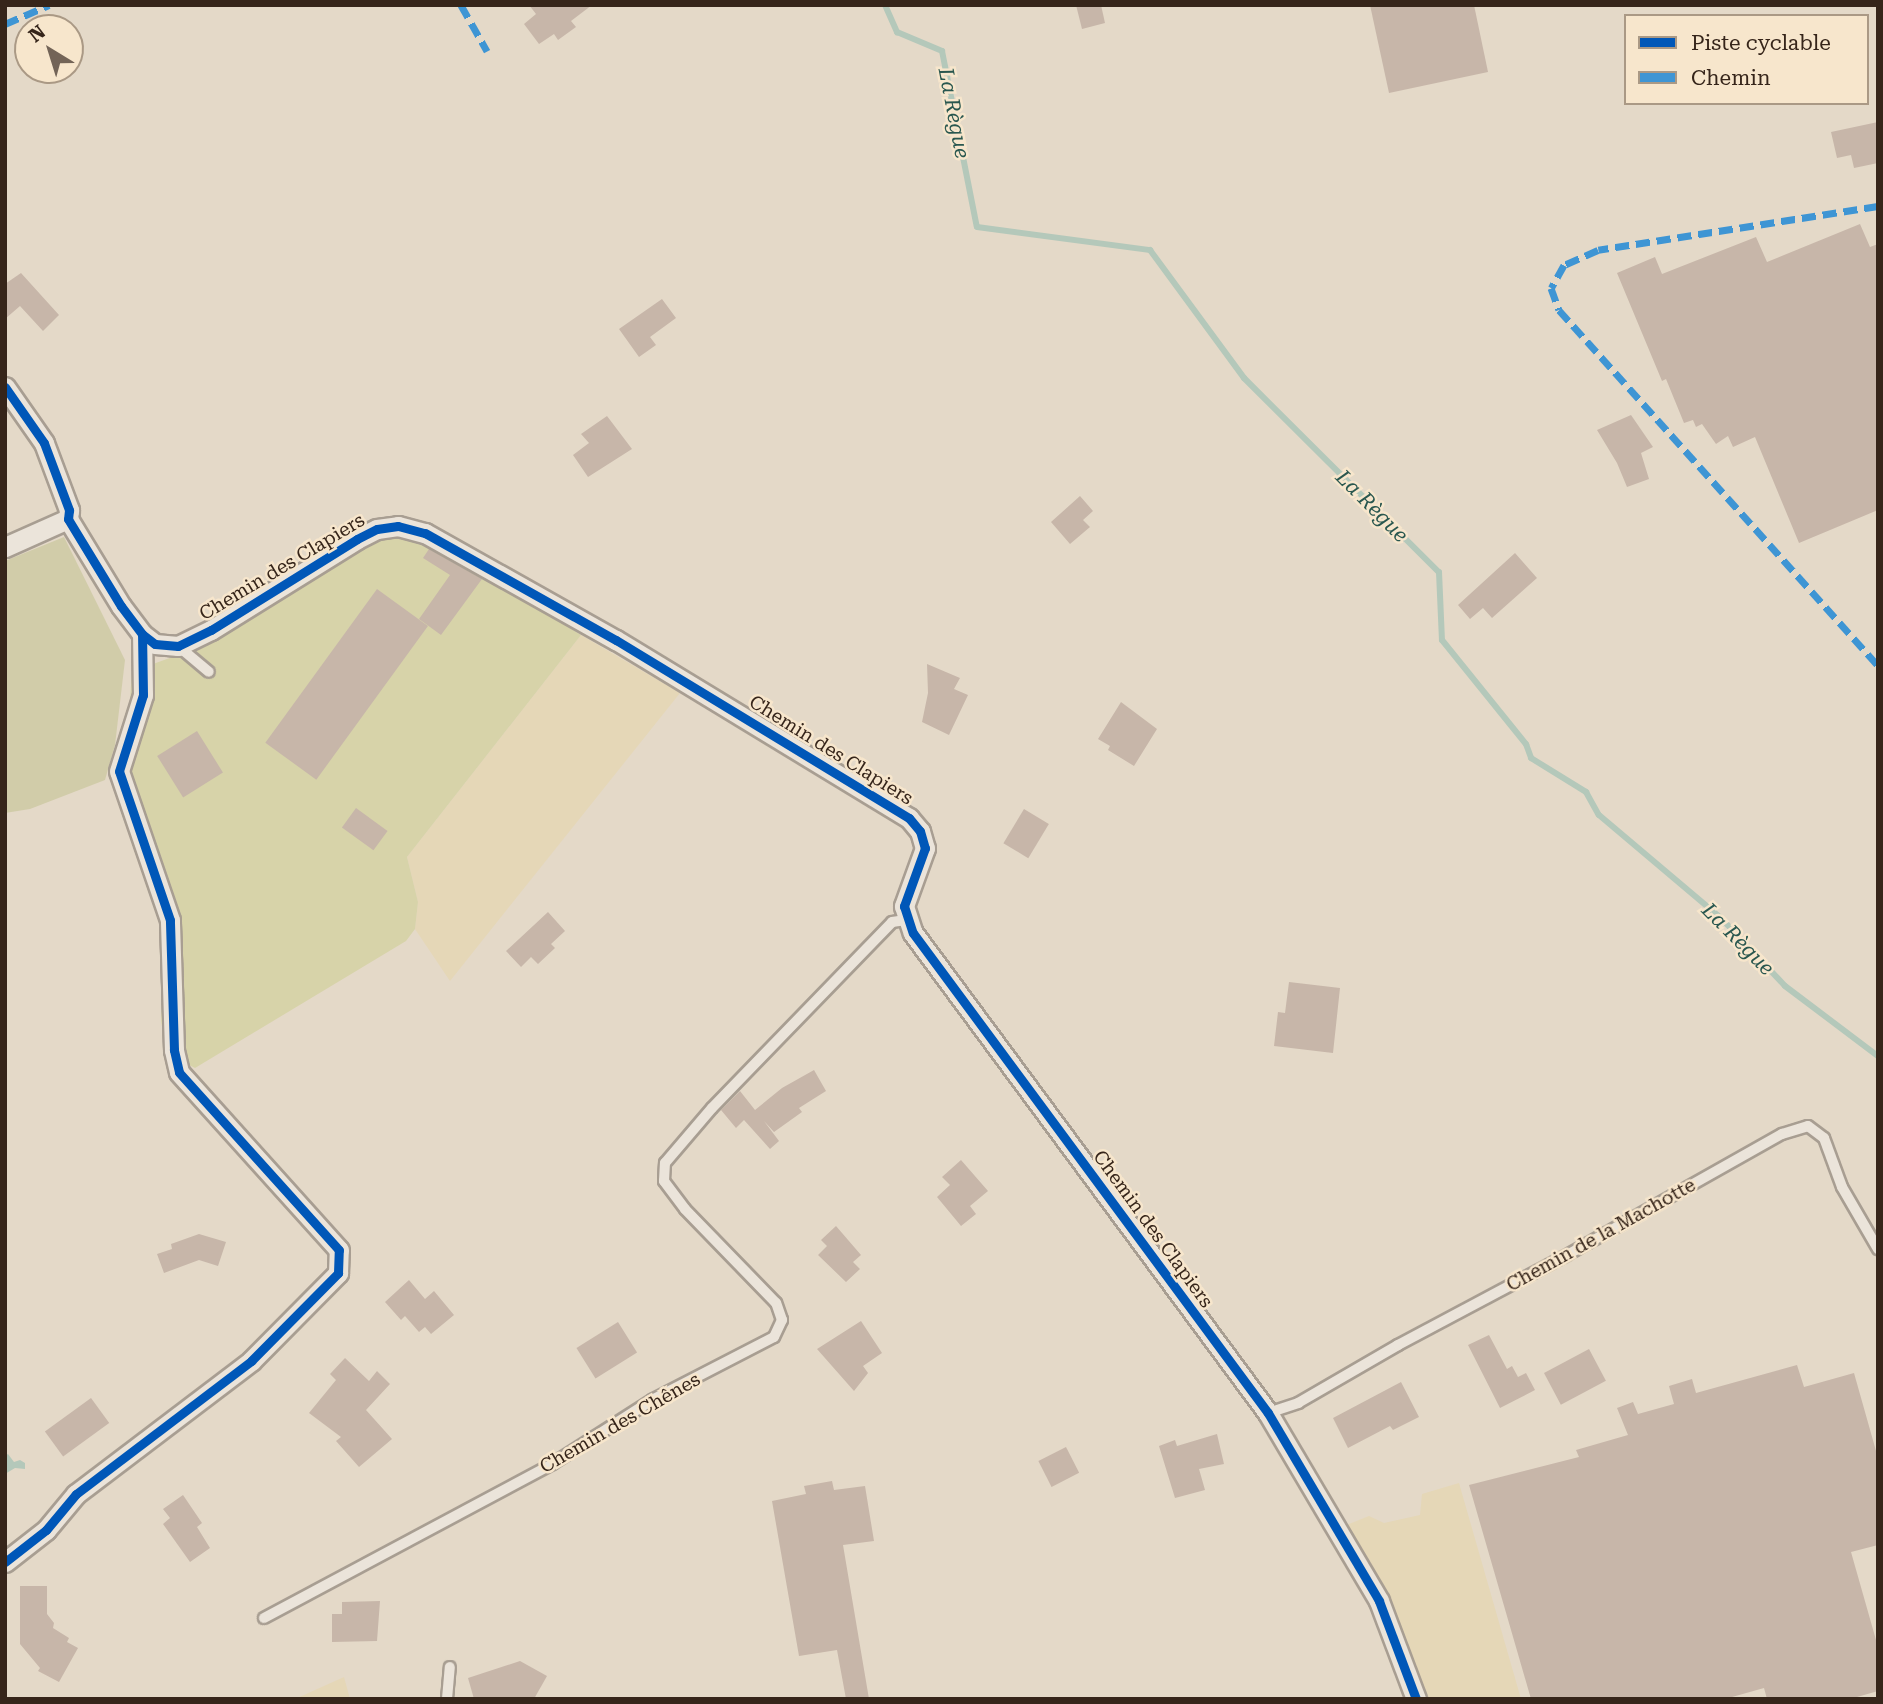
<!DOCTYPE html>
<meta charset="utf-8">
<style>
body{margin:0}
#map{position:relative;width:1883px;height:1704px;overflow:hidden;background:#e4d9c8;font-family:"Roboto Serif",serif}
div>[style]{position:absolute}
.farmland>*{inset:0;background:#e5d7b7}
.green>*{inset:0;background:#d7d3a9}
.cemetery>*{inset:0;background:#d1cca9}
.water>*{inset:0;background:#b4c8ba}
.stream>*{height:6px;margin:-3px;padding:0 3px;transform-origin:3px;border-radius:3px;background:#b4c8ba}
.building>*{inset:0;background:#c7b6a9;transform-origin:0 0}
.roads{filter:drop-shadow(2px 0 #a89e92) drop-shadow(-2px 0 #a89e92) drop-shadow(0 2px #a89e92) drop-shadow(0 -2px #a89e92)}
.lane>*{height:10px;margin:-5px;padding:0 5px;transform-origin:5px;border-radius:5px;background:#ebe4da}
.street>*{height:19px;margin:-9.5px;padding:0 9.5px;transform-origin:9.5px;border-radius:9.5px;background:#ebe4da}
.quiet>*{height:7px;margin-top:-3.5px;transform-origin:0;background:repeating-linear-gradient(90deg,#3e95d4 0 14px,transparent 0 21px)}
.cycleway>*{height:9px;margin:-4.5px;padding:0 4.5px;transform-origin:4.5px;border-radius:4.5px;background:#0057b8}
span{translate:-50% -50%;white-space:nowrap;text-align:center;line-height:1.15;-webkit-text-stroke:5px #f7e6cc;paint-order:stroke}
.street-label{font-size:19px;color:#36251a}
.water-label{font-size:21px;color:#29574f;font-style:italic}
.frame{position:absolute;inset:0;border:7px solid #36251a;pointer-events:none}
.legend{position:absolute;left:1624px;top:14px;width:245px;height:91px;box-sizing:border-box;background:#f7e6cc;border:2px solid #aa9985;margin:0;padding:9px 12px;list-style:none;font-size:21px;color:#36251a}
.legend li{display:flex;align-items:center;gap:14px;height:35px}
.legend b{width:35px;border:2px solid #aa9985}
.north{position:absolute;left:14px;top:14px;width:70px;height:70px;box-sizing:border-box;background:#f7e6cc;border:2px solid #aa9985;border-radius:50%;rotate:322deg;font-size:19px;font-weight:700;line-height:28px;text-align:center;color:#36251a}
.north::after{content:'';display:block;margin:auto;width:24px;height:32px;background:#736457;clip-path:polygon(50% 0,100% 100%,50% 72%,0 100%)}
</style>
<div id="map">
<div class="farmland">
<i style="clip-path:polygon(581px 635px,680px 693px,450px 981px,415px 929px,418px 902px,407px 857px)"></i>
<i style="clip-path:polygon(1459px 1483px,1521px 1699px,1427px 1699px,1389px 1600px,1339px 1528px,1369px 1516px,1384px 1523px,1420px 1515px,1422px 1494px)"></i>
<i style="clip-path:polygon(344px 1677px,350px 1699px,295px 1699px)"></i>
</div>
<div class="green">
<i style="clip-path:polygon(401px 534px,433px 542px,581px 635px,407px 857px,418px 902px,415px 929px,406px 941px,195px 1068px,167px 1054px,161px 1021px,165px 916px,123px 803px,134px 641px,153px 664px,178px 655px,361px 544px)"></i>
</div>
<div class="cemetery">
<i style="clip-path:polygon(64px 537px,125px 660px,115px 745px,105px 780px,30px 809px,5px 813px,5px 561px)"></i>
</div>
<div class="water">
<i style="clip-path:polygon(8px 1454px,14px 1462px,20px 1460px,25px 1463px,25px 1469px,15px 1468px,5px 1474px,5px 1456px)"></i>
</div>
<div class="stream">
<i style="left:885px;top:5px;width:30px;rotate:66deg"></i>
<i style="left:897px;top:32px;width:49px;rotate:22.9deg"></i>
<i style="left:942px;top:51px;width:179px;rotate:78.8deg"></i>
<i style="left:977px;top:227px;width:175px;rotate:7.6deg"></i>
<i style="left:1150px;top:250px;width:159px;rotate:53.7deg"></i>
<i style="left:1244px;top:378px;width:275px;rotate:44.9deg"></i>
<i style="left:1439px;top:572px;width:68px;rotate:87.5deg"></i>
<i style="left:1442px;top:640px;width:134px;rotate:51.1deg"></i>
<i style="left:1526px;top:744px;width:15px;rotate:70deg"></i>
<i style="left:1531px;top:758px;width:65px;rotate:31.7deg"></i>
<i style="left:1586px;top:792px;width:26px;rotate:61deg"></i>
<i style="left:1599px;top:815px;width:160px;rotate:40.2deg"></i>
<i style="left:1721px;top:918px;width:93px;rotate:46.7deg"></i>
<i style="left:1785px;top:986px;width:116px;rotate:37deg"></i>
</div>
<div class="building">
<i style="clip-path:polygon(529px 5px,592px 5px,571px 21px,576px 27px,558px 40px,554px 34px,539px 44px,524px 24px,536px 14px)"></i>
<i style="clip-path:polygon(1076px 5px,1101px 5px,1105px 23px,1082px 29px)"></i>
<i style="clip-path:polygon(1370px 5px,1474px 5px,1488px 72px,1389px 93px)"></i>
<i style="clip-path:polygon(1878px 122px,1878px 163px,1854px 168px,1851px 155px,1837px 158px,1831px 132px)"></i>
<i style="clip-path:polygon(1860px 224px,1870px 247px,1878px 244px,1878px 510px,1799px 543px,1755px 437px,1733px 447px,1728px 436px,1716px 444px,1702px 424px,1696px 427px,1693px 420px,1684px 423px,1666px 379px,1662px 381px,1617px 273px,1655px 257px,1662px 274px,1756px 237px,1767px 262px)"></i>
<i style="clip-path:polygon(21px 273px,59px 315px,43px 331px,20px 306px,5px 319px,5px 284px)"></i>
<i style="clip-path:polygon(662px 299px,676px 318px,650px 337px,656px 345px,639px 357px,619px 329px)"></i>
<i style="clip-path:polygon(1631px 415px,1653px 447px,1641px 453px,1649px 479px,1627px 487px,1617px 463px,1597px 430px)"></i>
<i style="clip-path:polygon(607px 416px,632px 449px,588px 477px,573px 455px,589px 443px,581px 434px)"></i>
<i style="clip-path:polygon(1080px 496px,1093px 511px,1083px 520px,1090px 527px,1070px 544px,1051px 522px)"></i>
<i style="clip-path:polygon(429px 549px,482px 579px,441px 635px,419px 619px,450px 575px,423px 558px)"></i>
<i style="clip-path:polygon(1515px 553px,1537px 578px,1492px 618px,1483px 608px,1470px 619px,1458px 605px)"></i>
<i style="left:377px;top:589px;width:63px;height:190px;rotate:36deg"></i>
<i style="clip-path:polygon(927px 664px,960px 678px,954px 689px,968px 695px,949px 735px,922px 722px,928px 693px)"></i>
<i style="clip-path:polygon(1121px 702px,1157px 729px,1134px 766px,1108px 750px,1110px 746px,1098px 739px)"></i>
<i style="left:197px;top:731px;width:49px;height:47px;rotate:58deg"></i>
<i style="left:356px;top:808px;width:39px;height:24px;rotate:36deg"></i>
<i style="left:1024px;top:809px;width:29px;height:40px;rotate:31deg"></i>
<i style="clip-path:polygon(548px 912px,565px 931px,551px 944px,555px 948px,538px 964px,531px 957px,521px 967px,506px 951px)"></i>
<i style="clip-path:polygon(1289px 982px,1340px 988px,1333px 1053px,1274px 1046px,1278px 1012px,1285px 1013px)"></i>
<i style="clip-path:polygon(814px 1070px,826px 1091px,799px 1108px,802px 1112px,774px 1132px,764px 1121px,779px 1141px,770px 1149px,744px 1120px,736px 1128px,721px 1110px,740px 1091px,755px 1110px,782px 1088px)"></i>
<i style="clip-path:polygon(961px 1160px,988px 1191px,970px 1206px,976px 1214px,961px 1226px,937px 1197px,950px 1185px,942px 1177px)"></i>
<i style="clip-path:polygon(836px 1226px,861px 1255px,853px 1262px,860px 1269px,846px 1282px,818px 1255px,827px 1246px,821px 1240px)"></i>
<i style="clip-path:polygon(199px 1234px,226px 1242px,218px 1266px,199px 1260px,164px 1273px,157px 1254px,172px 1249px,171px 1244px)"></i>
<i style="clip-path:polygon(409px 1280px,425px 1299px,434px 1291px,454px 1315px,431px 1334px,425px 1327px,419px 1332px,405px 1316px,401px 1320px,385px 1302px)"></i>
<i style="clip-path:polygon(861px 1321px,882px 1353px,863px 1366px,868px 1373px,854px 1391px,817px 1349px)"></i>
<i style="left:618px;top:1322px;width:36px;height:49px;rotate:58deg"></i>
<i style="clip-path:polygon(1489px 1335px,1507px 1369px,1512px 1366px,1518px 1377px,1526px 1373px,1535px 1390px,1500px 1408px,1468px 1345px)"></i>
<i style="left:1589px;top:1349px;width:36px;height:51px;rotate:62deg"></i>
<i style="clip-path:polygon(345px 1358px,369px 1381px,377px 1371px,390px 1384px,366px 1410px,392px 1439px,359px 1467px,336px 1441px,341px 1437px,309px 1413px,336px 1380px,330px 1374px)"></i>
<i style="clip-path:polygon(1797px 1365px,1804px 1387px,1854px 1373px,1878px 1458px,1878px 1545px,1851px 1552px,1878px 1647px,1878px 1691px,1850px 1699px,1767px 1699px,1764px 1688px,1725px 1699px,1531px 1699px,1469px 1485px,1579px 1457px,1576px 1450px,1628px 1435px,1617px 1408px,1633px 1402px,1638px 1414px,1674px 1404px,1669px 1386px,1692px 1379px,1696px 1393px)"></i>
<i style="clip-path:polygon(1401px 1382px,1419px 1417px,1393px 1430px,1390px 1426px,1348px 1448px,1333px 1418px)"></i>
<i style="left:91px;top:1398px;width:31px;height:57px;rotate:54deg"></i>
<i style="clip-path:polygon(1217px 1434px,1224px 1464px,1199px 1469px,1205px 1490px,1175px 1498px,1159px 1446px,1175px 1440px,1177px 1446px)"></i>
<i style="left:1066px;top:1447px;width:29px;height:31px;rotate:63deg"></i>
<i style="clip-path:polygon(832px 1481px,834px 1490px,865px 1486px,874px 1541px,843px 1545px,869px 1699px,846px 1699px,837px 1650px,799px 1656px,772px 1501px,806px 1494px,804px 1486px)"></i>
<i style="clip-path:polygon(183px 1495px,202px 1523px,197px 1527px,210px 1548px,190px 1562px,163px 1524px,170px 1518px,163px 1509px)"></i>
<i style="clip-path:polygon(20px 1586px,47px 1586px,47px 1614px,54px 1623px,53px 1628px,69px 1638px,67px 1642px,78px 1648px,59px 1682px,38px 1671px,40px 1668px,20px 1644px)"></i>
<i style="clip-path:polygon(380px 1601px,377px 1641px,332px 1642px,332px 1614px,342px 1614px,342px 1602px)"></i>
<i style="clip-path:polygon(520px 1661px,547px 1676px,534px 1699px,474px 1699px,468px 1678px)"></i>
</div>
<div class="roads">
<div class="lane">
<i style="left:178px;top:646px;width:40px;rotate:40deg"></i>
<i style="left:1268px;top:1413px;width:32px;rotate:-18deg"></i>
<i style="left:1298px;top:1403px;width:116px;rotate:-30.1deg"></i>
<i style="left:1398px;top:1345px;width:191px;rotate:-28deg"></i>
<i style="left:1567px;top:1255px;width:247px;rotate:-29.4deg"></i>
<i style="left:1782px;top:1134px;width:27px;rotate:-17deg"></i>
<i style="left:1808px;top:1126px;width:20px;rotate:37deg"></i>
<i style="left:1824px;top:1138px;width:52px;rotate:69.8deg"></i>
<i style="left:1842px;top:1187px;width:72px;rotate:59.9deg"></i>
<i style="left:264px;top:1618px;width:327px;rotate:-28.1deg"></i>
<i style="left:552px;top:1464px;width:119px;rotate:-32.6deg"></i>
<i style="left:652px;top:1400px;width:137px;rotate:-27.3deg"></i>
<i style="left:774px;top:1337px;width:19px;rotate:-65deg"></i>
<i style="left:782px;top:1320px;width:18px;rotate:-109deg"></i>
<i style="left:776px;top:1303px;width:131px;rotate:-134.1deg"></i>
<i style="left:685px;top:1209px;width:35px;rotate:-127deg"></i>
<i style="left:664px;top:1181px;width:18px;rotate:-87deg"></i>
<i style="left:665px;top:1163px;width:72px;rotate:-49.5deg"></i>
<i style="left:712px;top:1108px;width:259px;rotate:-45.9deg"></i>
<i style="left:892px;top:922px;width:14px;rotate:-8deg"></i>
<i style="left:447px;top:1699px;width:32px;rotate:-85deg"></i>
</div>
<div class="street">
<i style="left:5px;top:387px;width:68px;rotate:55.1deg"></i>
<i style="left:44px;top:443px;width:72px;rotate:69.5deg"></i>
<i style="left:69px;top:510px;width:9px;rotate:96deg"></i>
<i style="left:68px;top:519px;width:102px;rotate:58.7deg"></i>
<i style="left:121px;top:606px;width:35px;rotate:53deg"></i>
<i style="left:142px;top:634px;width:16px;rotate:38deg"></i>
<i style="left:155px;top:644px;width:23px;rotate:5deg"></i>
<i style="left:178px;top:646px;width:37px;rotate:-26deg"></i>
<i style="left:211px;top:630px;width:172px;rotate:-31.9deg"></i>
<i style="left:357px;top:539px;width:22px;rotate:-27deg"></i>
<i style="left:377px;top:529px;width:21px;rotate:-8deg"></i>
<i style="left:398px;top:526px;width:28px;rotate:15deg"></i>
<i style="left:425px;top:533px;width:219px;rotate:29.3deg"></i>
<i style="left:616px;top:640px;width:343px;rotate:31.3deg"></i>
<i style="left:909px;top:818px;width:17px;rotate:50deg"></i>
<i style="left:920px;top:831px;width:18px;rotate:74deg"></i>
<i style="left:925px;top:848px;width:62px;rotate:109.9deg"></i>
<i style="left:904px;top:906px;width:28px;rotate:72deg"></i>
<i style="left:913px;top:933px;width:597px;rotate:53.51deg"></i>
<i style="left:1268px;top:1413px;width:218px;rotate:59.4deg"></i>
<i style="left:1379px;top:1601px;width:105px;rotate:69.3deg"></i>
<i style="left:5px;top:547px;width:69px;rotate:-24deg"></i>
<i style="left:5px;top:1562px;width:52px;rotate:-38deg"></i>
<i style="left:46px;top:1530px;width:47px;rotate:-50.2deg"></i>
<i style="left:76px;top:1494px;width:220px;rotate:-37.2deg"></i>
<i style="left:251px;top:1361px;width:124px;rotate:-45.3deg"></i>
<i style="left:338px;top:1273px;width:23px;rotate:-88deg"></i>
<i style="left:339px;top:1250px;width:239px;rotate:-132deg"></i>
<i style="left:179px;top:1072px;width:23px;rotate:-103deg"></i>
<i style="left:174px;top:1050px;width:130px;rotate:-91.8deg"></i>
<i style="left:170px;top:920px;width:157px;rotate:-108.9deg"></i>
<i style="left:119px;top:771px;width:80px;rotate:-72.5deg"></i>
<i style="left:143px;top:695px;width:61px;rotate:-90.9deg"></i>
</div>
</div>
<div class="quiet">
<i style="left:461px;top:5px;width:53px;rotate:60.5deg"></i>
<i style="left:5px;top:24px;width:48px;rotate:-23.4deg"></i>
<i style="left:1878px;top:206px;width:283px;rotate:171.1deg"></i>
<i style="left:1598px;top:250px;width:37px;rotate:156deg"></i>
<i style="left:1564px;top:265px;width:26px;rotate:119deg"></i>
<i style="left:1551px;top:288px;width:23px;rotate:70deg"></i>
<i style="left:1559px;top:310px;width:478px;rotate:48.1deg"></i>
</div>
<div class="cycleway">
<i style="left:5px;top:387px;width:68px;rotate:55.1deg"></i>
<i style="left:44px;top:443px;width:72px;rotate:69.5deg"></i>
<i style="left:69px;top:510px;width:9px;rotate:96deg"></i>
<i style="left:68px;top:519px;width:102px;rotate:58.7deg"></i>
<i style="left:121px;top:606px;width:35px;rotate:53deg"></i>
<i style="left:142px;top:634px;width:16px;rotate:38deg"></i>
<i style="left:155px;top:644px;width:23px;rotate:5deg"></i>
<i style="left:178px;top:646px;width:37px;rotate:-26deg"></i>
<i style="left:211px;top:630px;width:172px;rotate:-31.9deg"></i>
<i style="left:357px;top:539px;width:22px;rotate:-27deg"></i>
<i style="left:377px;top:529px;width:21px;rotate:-8deg"></i>
<i style="left:398px;top:526px;width:28px;rotate:15deg"></i>
<i style="left:425px;top:533px;width:219px;rotate:29.3deg"></i>
<i style="left:616px;top:640px;width:343px;rotate:31.3deg"></i>
<i style="left:909px;top:818px;width:17px;rotate:50deg"></i>
<i style="left:920px;top:831px;width:18px;rotate:74deg"></i>
<i style="left:925px;top:848px;width:62px;rotate:109.9deg"></i>
<i style="left:904px;top:906px;width:28px;rotate:72deg"></i>
<i style="left:913px;top:933px;width:597px;rotate:53.51deg"></i>
<i style="left:1268px;top:1413px;width:218px;rotate:59.4deg"></i>
<i style="left:1379px;top:1601px;width:105px;rotate:69.3deg"></i>
<i style="left:5px;top:1562px;width:52px;rotate:-38deg"></i>
<i style="left:46px;top:1530px;width:47px;rotate:-50.2deg"></i>
<i style="left:76px;top:1494px;width:220px;rotate:-37.2deg"></i>
<i style="left:251px;top:1361px;width:124px;rotate:-45.3deg"></i>
<i style="left:338px;top:1273px;width:23px;rotate:-88deg"></i>
<i style="left:339px;top:1250px;width:239px;rotate:-132deg"></i>
<i style="left:179px;top:1072px;width:23px;rotate:-103deg"></i>
<i style="left:174px;top:1050px;width:130px;rotate:-91.8deg"></i>
<i style="left:170px;top:920px;width:157px;rotate:-108.9deg"></i>
<i style="left:119px;top:771px;width:80px;rotate:-72.5deg"></i>
<i style="left:143px;top:695px;width:61px;rotate:-90.9deg"></i>
</div>
<div class="street-label">
<span style="left:282px;top:567px;rotate:-31deg">Chemin des Clapiers</span>
<span style="left:831px;top:750px;rotate:32deg">Chemin des Clapiers</span>
<span style="left:1153px;top:1229px;rotate:54deg">Chemin des Clapiers</span>
<span style="left:1601px;top:1235px;rotate:-29deg">Chemin de la Machotte</span>
<span style="left:620px;top:1423px;rotate:-30deg">Chemin des Chênes</span>
</div>
<div class="water-label">
<span style="left:954px;top:113px;rotate:79deg">La Règue</span>
<span style="left:1372px;top:506px;rotate:45deg">La Règue</span>
<span style="left:1738px;top:939px;rotate:45deg">La Règue</span>
</div>
<div class="frame"></div>
<ul class="legend">
<li><b style="height:9px;background:#0057b8"></b>Piste cyclable</li>
<li><b style="height:9px;background:#3e95d4"></b>Chemin</li>
</ul>
<div class="north">N</div>
</div>
